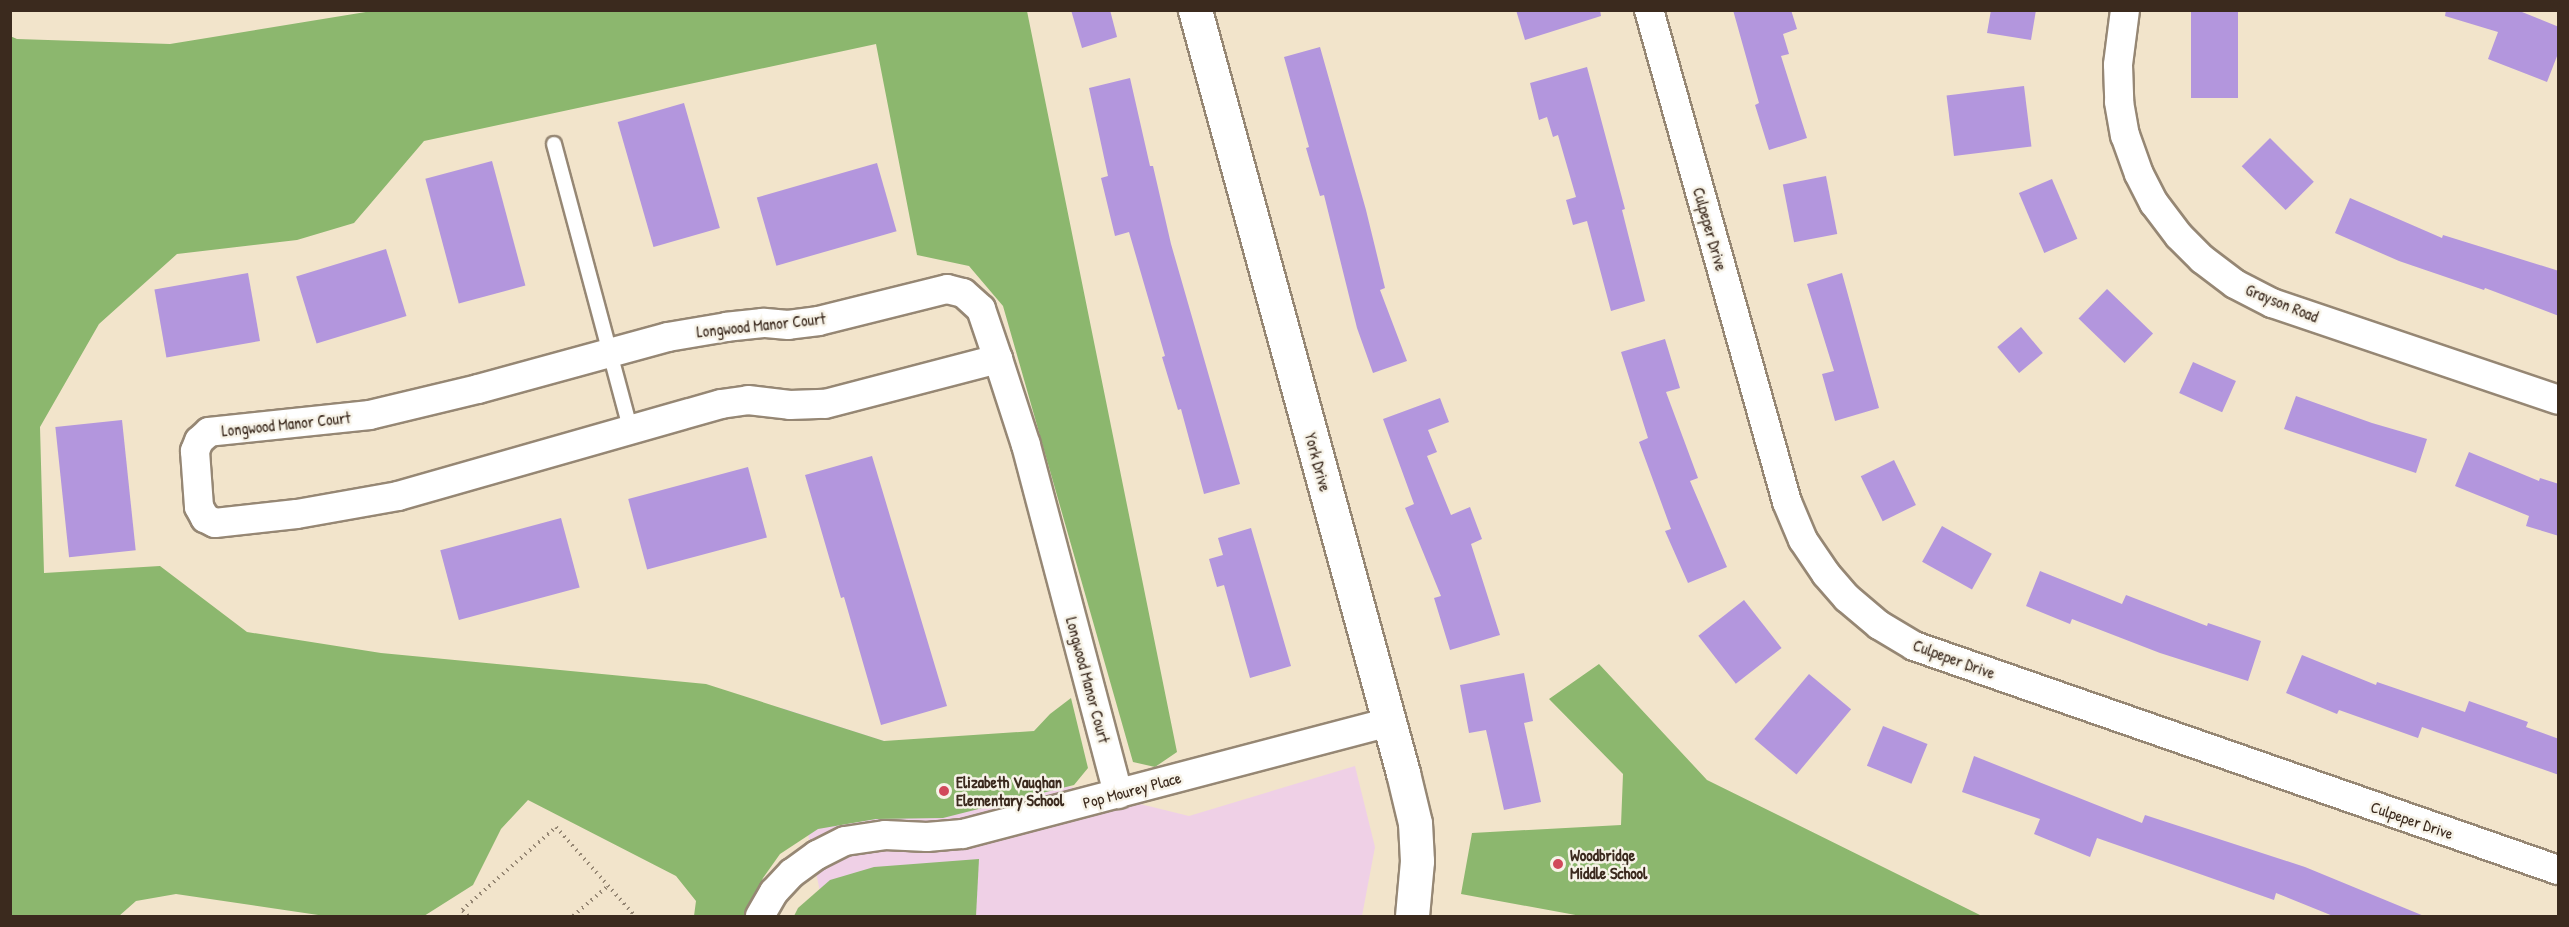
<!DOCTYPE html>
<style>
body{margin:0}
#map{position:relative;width:2569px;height:927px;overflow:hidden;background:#f2e4cb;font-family:"Patrick Hand",sans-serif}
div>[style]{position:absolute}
.built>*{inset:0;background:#efd0e6}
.forest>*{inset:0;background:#8cb76e}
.building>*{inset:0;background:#b396dd;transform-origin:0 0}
.path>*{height:4px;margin-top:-2px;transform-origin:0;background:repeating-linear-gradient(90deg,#968774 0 1.5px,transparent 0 6px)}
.roads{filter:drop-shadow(2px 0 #968774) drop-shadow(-2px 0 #968774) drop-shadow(0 2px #968774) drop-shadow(0 -2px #968774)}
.service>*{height:14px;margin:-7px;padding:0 7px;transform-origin:7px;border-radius:7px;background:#fff}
.minor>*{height:28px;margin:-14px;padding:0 14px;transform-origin:14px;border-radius:14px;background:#fff}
.tertiary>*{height:33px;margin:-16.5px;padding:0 16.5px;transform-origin:16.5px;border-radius:16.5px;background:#fff}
.dots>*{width:16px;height:16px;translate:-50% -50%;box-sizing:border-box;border:3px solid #f7f3e8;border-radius:50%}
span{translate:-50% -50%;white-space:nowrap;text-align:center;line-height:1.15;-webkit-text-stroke:5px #f7f3e8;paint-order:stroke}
.street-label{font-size:16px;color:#3b2a1e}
.poi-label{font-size:16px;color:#3b2a1e;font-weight:700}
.left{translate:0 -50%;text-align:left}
.frame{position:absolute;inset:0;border:12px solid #3b2a1e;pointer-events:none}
</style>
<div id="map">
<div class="built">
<i style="clip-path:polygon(782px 708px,884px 741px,1189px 816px,1355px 766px,1375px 847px,1362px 916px,825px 916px)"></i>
</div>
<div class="forest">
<i style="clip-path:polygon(378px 10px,1027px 11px,1177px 752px,1155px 767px,1133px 762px,1003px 306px,969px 266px,917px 255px,876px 44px,424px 141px,354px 223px,297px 240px,177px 254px,99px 324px,40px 427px,44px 573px,160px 566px,247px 632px,381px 653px,706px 684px,884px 741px,1034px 731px,1050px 714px,1071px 698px,1088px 768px,1074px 785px,943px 818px,876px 819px,818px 829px,780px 854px,763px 878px,746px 916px,694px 916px,696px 901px,676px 876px,528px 800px,501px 829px,473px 885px,424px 916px,325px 916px,176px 894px,136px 901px,119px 916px,11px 916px,10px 36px,17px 39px,170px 44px)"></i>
<i style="clip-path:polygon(1599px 664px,1707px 780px,1982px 916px,1581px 916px,1461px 894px,1472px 833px,1621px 825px,1623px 774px,1549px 699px)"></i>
<i style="clip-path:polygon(979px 859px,976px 916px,794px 916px,798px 908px,830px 880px,874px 867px)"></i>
</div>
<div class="building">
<i style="clip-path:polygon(1071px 10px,1110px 10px,1117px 37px,1082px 48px)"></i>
<i style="clip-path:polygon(1516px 10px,1600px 10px,1601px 16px,1525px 40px)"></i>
<i style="clip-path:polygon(1733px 10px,1791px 10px,1797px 29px,1783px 34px,1789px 54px,1781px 56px,1807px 138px,1769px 150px,1755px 105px,1759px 103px)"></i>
<i style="clip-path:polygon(1991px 10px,2036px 10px,2031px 40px,1987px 33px)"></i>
<i style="left:2191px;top:10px;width:47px;height:88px"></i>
<i style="clip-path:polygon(2446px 10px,2517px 10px,2559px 27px,2559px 51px,2547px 82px,2488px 59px,2498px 32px,2445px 16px)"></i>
<i style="clip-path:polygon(1320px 47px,1366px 210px,1385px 288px,1380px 290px,1407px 361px,1373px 373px,1357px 328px,1324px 195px,1320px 196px,1306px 148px,1309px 147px,1284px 57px)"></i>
<i style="clip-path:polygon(1587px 67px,1625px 209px,1622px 210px,1645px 301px,1611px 311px,1587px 221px,1573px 225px,1566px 200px,1576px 197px,1558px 135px,1553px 137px,1547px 117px,1539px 120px,1530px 83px)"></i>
<i style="clip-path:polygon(1130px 78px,1150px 166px,1153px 166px,1171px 244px,1240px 484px,1204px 494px,1181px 409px,1178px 410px,1162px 357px,1165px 356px,1129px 232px,1115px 236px,1101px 178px,1108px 176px,1089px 88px)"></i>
<i style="left:2024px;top:86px;width:61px;height:78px;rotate:83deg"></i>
<i style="left:684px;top:103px;width:130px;height:69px;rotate:74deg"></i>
<i style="left:2270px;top:138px;width:62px;height:40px;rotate:45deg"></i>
<i style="left:492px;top:161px;width:129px;height:69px;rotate:75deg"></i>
<i style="left:877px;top:163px;width:71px;height:125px;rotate:74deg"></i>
<i style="left:1826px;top:176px;width:59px;height:44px;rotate:79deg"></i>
<i style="left:2052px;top:179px;width:65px;height:36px;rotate:67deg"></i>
<i style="clip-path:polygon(2350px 198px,2442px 238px,2443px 235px,2559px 271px,2559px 316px,2485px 288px,2484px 290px,2399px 261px,2335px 233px)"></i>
<i style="left:386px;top:249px;width:70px;height:94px;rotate:73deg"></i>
<i style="left:248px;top:273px;width:69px;height:95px;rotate:80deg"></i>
<i style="clip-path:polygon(1842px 273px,1879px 408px,1835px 421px,1822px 374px,1834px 371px,1807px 284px)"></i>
<i style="left:2107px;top:289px;width:64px;height:41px;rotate:44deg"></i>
<i style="left:2021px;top:327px;width:34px;height:31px;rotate:50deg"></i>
<i style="clip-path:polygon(1665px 339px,1680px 388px,1666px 392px,1698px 478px,1690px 481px,1727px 567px,1688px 583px,1665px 531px,1671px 529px,1639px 442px,1648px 438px,1621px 352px)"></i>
<i style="left:2193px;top:362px;width:47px;height:34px;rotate:24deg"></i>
<i style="clip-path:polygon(2296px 396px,2372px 423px,2427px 439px,2416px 473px,2284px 429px)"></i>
<i style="clip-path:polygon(1440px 398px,1449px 422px,1428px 430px,1437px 452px,1427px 456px,1451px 515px,1470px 507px,1482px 539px,1471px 544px,1500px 635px,1450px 650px,1434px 598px,1441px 596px,1405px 508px,1414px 504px,1383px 419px)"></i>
<i style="left:122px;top:420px;width:131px;height:67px;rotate:84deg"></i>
<i style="clip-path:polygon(2469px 452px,2539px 481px,2540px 478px,2559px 484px,2559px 536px,2526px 526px,2529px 516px,2455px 486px)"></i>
<i style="clip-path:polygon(872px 456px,947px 706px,881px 725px,844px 597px,841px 598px,805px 475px)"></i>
<i style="left:1894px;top:460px;width:50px;height:37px;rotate:64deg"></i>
<i style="left:748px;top:467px;width:73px;height:124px;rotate:75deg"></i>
<i style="left:561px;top:518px;width:72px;height:125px;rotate:75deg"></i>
<i style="left:1942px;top:526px;width:57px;height:41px;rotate:29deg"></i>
<i style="clip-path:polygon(1251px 528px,1291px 666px,1250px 678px,1224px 585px,1217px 587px,1209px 559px,1223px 555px,1218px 538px)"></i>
<i style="clip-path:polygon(2040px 571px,2122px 604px,2126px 595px,2207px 626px,2208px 623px,2261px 641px,2248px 681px,2160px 653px,2072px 619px,2070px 624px,2026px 606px)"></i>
<i style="left:1744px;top:600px;width:61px;height:58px;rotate:52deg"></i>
<i style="clip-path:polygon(2302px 655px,2376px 685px,2377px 682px,2465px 712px,2469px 701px,2528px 722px,2526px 727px,2559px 739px,2559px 775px,2422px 727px,2418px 738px,2339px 710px,2337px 714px,2286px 693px)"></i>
<i style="clip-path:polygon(1524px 673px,1533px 721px,1524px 723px,1541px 802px,1504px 810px,1486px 730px,1469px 733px,1460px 685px)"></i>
<i style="left:1809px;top:674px;width:55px;height:85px;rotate:40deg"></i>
<i style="left:1883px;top:726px;width:48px;height:43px;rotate:22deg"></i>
<i style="clip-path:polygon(1974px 756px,2142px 823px,2145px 815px,2305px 867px,2424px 916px,2333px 916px,2276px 893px,2274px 900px,2097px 838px,2090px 857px,2034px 834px,2040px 819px,1962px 792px)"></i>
</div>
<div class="path">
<i style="left:468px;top:916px;width:8px;rotate:-135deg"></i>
<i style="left:462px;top:910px;width:125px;rotate:-41.4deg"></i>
<i style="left:556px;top:827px;width:119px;rotate:48.4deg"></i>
<i style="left:573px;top:916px;width:46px;rotate:-40.6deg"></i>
</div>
<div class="roads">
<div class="service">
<i style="left:554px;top:144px;width:297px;rotate:75deg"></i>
</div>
<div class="minor">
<i style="left:1649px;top:10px;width:511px;rotate:74.33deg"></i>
<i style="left:1787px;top:502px;width:41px;rotate:67.2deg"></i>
<i style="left:1803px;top:540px;width:41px;rotate:55.9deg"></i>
<i style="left:1826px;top:574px;width:32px;rotate:49deg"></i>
<i style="left:1847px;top:598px;width:42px;rotate:40.2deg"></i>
<i style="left:1879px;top:625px;width:41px;rotate:31deg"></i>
<i style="left:1914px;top:646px;width:682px;rotate:19.18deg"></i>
<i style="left:2125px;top:10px;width:55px;rotate:97.3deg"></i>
<i style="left:2118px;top:65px;width:37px;rotate:88deg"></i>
<i style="left:2119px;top:102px;width:34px;rotate:80deg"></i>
<i style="left:2125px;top:135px;width:41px;rotate:70.3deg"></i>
<i style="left:2139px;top:174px;width:33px;rotate:63deg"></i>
<i style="left:2154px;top:203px;width:41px;rotate:52.9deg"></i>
<i style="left:2179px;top:236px;width:33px;rotate:45deg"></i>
<i style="left:2202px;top:259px;width:41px;rotate:37.1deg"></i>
<i style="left:2235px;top:284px;width:42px;rotate:27.2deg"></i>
<i style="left:2272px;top:303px;width:302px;rotate:18.7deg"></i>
<i style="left:998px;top:359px;width:53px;rotate:-108.8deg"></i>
<i style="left:981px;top:309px;width:24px;rotate:-138deg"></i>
<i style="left:963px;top:293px;width:16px;rotate:-166deg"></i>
<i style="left:947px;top:289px;width:132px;rotate:166deg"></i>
<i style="left:819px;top:321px;width:31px;rotate:173deg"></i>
<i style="left:788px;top:325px;width:25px;rotate:-175deg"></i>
<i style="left:763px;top:323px;width:36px;rotate:174deg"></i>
<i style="left:727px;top:327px;width:60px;rotate:170.4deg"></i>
<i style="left:668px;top:337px;width:197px;rotate:164.7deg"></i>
<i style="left:478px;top:389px;width:111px;rotate:166.5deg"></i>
<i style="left:370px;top:415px;width:162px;rotate:174deg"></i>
<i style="left:209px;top:432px;width:13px;rotate:138deg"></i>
<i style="left:199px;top:441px;width:11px;rotate:112deg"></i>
<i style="left:195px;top:451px;width:56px;rotate:85.9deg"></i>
<i style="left:199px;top:507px;width:13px;rotate:61deg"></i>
<i style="left:205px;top:518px;width:11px;rotate:27deg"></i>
<i style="left:215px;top:523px;width:82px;rotate:-6.3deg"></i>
<i style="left:297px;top:514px;width:103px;rotate:-10.1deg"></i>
<i style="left:398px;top:496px;width:336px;rotate:-15.9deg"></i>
<i style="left:721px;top:404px;width:27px;rotate:-8deg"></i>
<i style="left:748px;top:400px;width:42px;rotate:6.8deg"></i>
<i style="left:790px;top:405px;width:35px;rotate:-2deg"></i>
<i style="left:825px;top:404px;width:179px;rotate:-14.6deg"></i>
<i style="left:998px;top:359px;width:90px;rotate:72deg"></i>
<i style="left:1026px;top:445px;width:361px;rotate:75.2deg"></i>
<i style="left:760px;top:916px;width:28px;rotate:-60deg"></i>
<i style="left:774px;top:892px;width:26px;rotate:-47deg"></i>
<i style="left:792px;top:873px;width:31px;rotate:-36deg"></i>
<i style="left:817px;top:855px;width:31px;rotate:-27deg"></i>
<i style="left:845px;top:841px;width:40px;rotate:-8.5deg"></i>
<i style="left:885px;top:835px;width:42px;rotate:2.7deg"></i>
<i style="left:927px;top:837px;width:36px;rotate:-5deg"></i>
<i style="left:963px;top:834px;width:440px;rotate:-14.7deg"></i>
</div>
<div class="tertiary">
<i style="left:1195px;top:10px;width:791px;rotate:74.75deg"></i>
<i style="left:1403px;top:773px;width:51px;rotate:76.5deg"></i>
<i style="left:1415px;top:823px;width:38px;rotate:87deg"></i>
<i style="left:1417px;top:861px;width:55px;rotate:95.2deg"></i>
</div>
</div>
<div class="dots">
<i style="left:944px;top:791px;background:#d1495b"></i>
<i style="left:1558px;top:864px;background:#d1495b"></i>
</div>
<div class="street-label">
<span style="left:1710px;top:229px;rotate:74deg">Culpeper Drive</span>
<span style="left:2282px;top:303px;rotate:22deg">Grayson Road</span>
<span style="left:761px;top:325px;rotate:-6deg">Longwood Manor Court</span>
<span style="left:286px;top:424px;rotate:-6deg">Longwood Manor Court</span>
<span style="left:1318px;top:462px;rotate:75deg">York Drive</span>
<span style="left:1954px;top:659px;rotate:20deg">Culpeper Drive</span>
<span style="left:1088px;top:680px;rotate:75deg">Longwood Manor Court</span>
<span style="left:1132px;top:790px;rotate:-15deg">Pop Mourey Place</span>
<span style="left:2412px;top:820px;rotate:19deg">Culpeper Drive</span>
</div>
<div class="poi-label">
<span class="left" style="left:956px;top:791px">Elizabeth Vaughan<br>Elementary School</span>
<span class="left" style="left:1570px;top:864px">Woodbridge<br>Middle School</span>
</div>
<div class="frame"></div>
</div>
